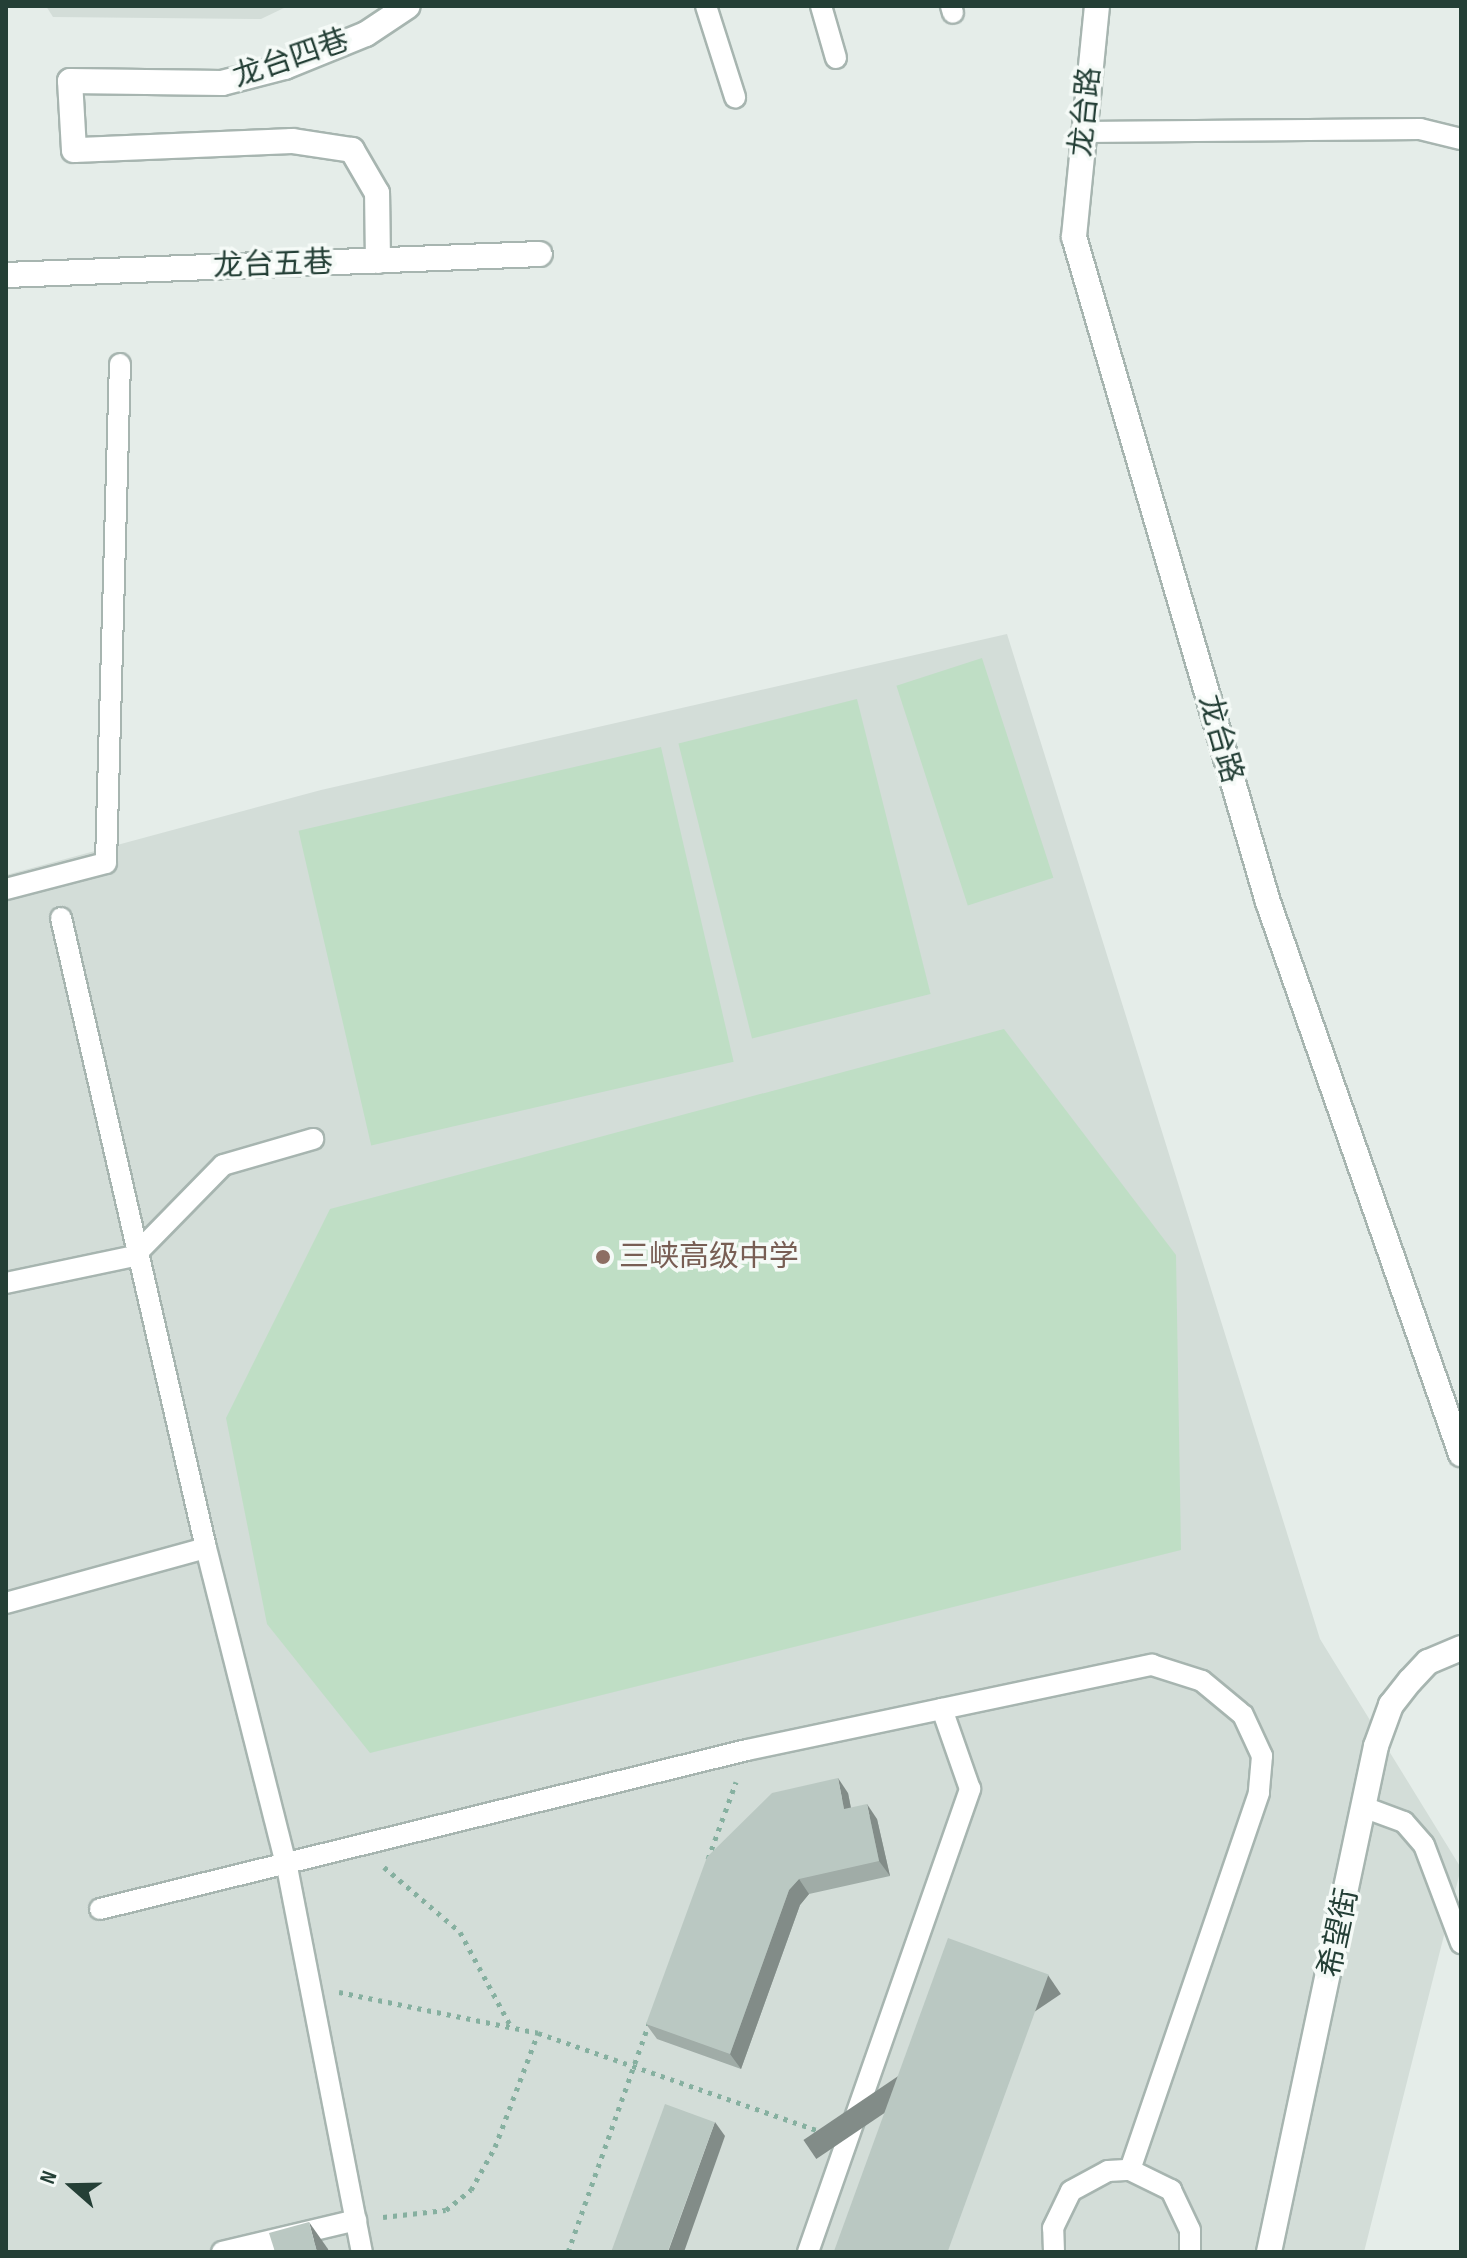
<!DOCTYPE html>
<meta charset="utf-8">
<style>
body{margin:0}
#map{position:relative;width:1467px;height:2258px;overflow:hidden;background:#e5ede9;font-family:"Sofia Sans Condensed","Noto Sans SC",sans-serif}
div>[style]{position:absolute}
.built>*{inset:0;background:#d3ddd8}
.green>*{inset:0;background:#bfdec5;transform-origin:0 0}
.path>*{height:5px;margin-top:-2.5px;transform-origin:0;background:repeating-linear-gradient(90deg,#86b0a0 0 4px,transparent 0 10px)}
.roads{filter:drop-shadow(2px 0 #a7b5b0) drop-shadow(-2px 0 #a7b5b0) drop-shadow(0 2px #a7b5b0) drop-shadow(0 -2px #a7b5b0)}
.service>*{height:20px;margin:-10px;padding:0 10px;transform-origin:10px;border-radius:10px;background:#fff}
.minor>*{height:24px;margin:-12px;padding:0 12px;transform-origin:12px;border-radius:12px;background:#fff}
.tertiary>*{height:24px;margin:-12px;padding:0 12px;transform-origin:12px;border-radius:12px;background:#fff}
.wall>*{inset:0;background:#a0aca7}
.shaded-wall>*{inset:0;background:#828c88;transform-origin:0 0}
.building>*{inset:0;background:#bac8c2;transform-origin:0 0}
.dots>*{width:22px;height:22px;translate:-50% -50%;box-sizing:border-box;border:4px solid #f5faf7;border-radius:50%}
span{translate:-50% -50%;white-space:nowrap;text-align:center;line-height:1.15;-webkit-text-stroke:7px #f5faf7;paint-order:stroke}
.street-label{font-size:30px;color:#243f36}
.education-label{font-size:30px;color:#785e54}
.left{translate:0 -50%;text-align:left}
.frame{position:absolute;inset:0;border:8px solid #243f36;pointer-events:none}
.north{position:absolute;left:32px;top:2146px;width:80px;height:80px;-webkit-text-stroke:6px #f5faf7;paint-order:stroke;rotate:290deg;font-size:22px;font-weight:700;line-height:32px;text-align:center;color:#243f36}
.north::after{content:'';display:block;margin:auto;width:28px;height:36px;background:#243f36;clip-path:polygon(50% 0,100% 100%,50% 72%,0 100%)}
</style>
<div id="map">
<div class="built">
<i style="clip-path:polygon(46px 6px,288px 6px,261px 19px,53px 17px)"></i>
<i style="clip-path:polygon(1007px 634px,1320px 1639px,1461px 1868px,1364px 2252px,6px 2252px,6px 875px,321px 790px)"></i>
</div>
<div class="green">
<i style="left:982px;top:658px;width:231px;height:90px;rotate:72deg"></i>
<i style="left:857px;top:699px;width:304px;height:184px;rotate:76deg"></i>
<i style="left:661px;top:747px;width:323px;height:372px;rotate:77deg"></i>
<i style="clip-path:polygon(1004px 1029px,1176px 1255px,1181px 1550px,370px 1753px,267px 1624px,226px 1418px,330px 1209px)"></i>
</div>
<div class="path">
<i style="left:708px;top:1859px;width:82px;rotate:-70deg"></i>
<i style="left:384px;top:1867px;width:100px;rotate:40.5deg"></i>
<i style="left:460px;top:1932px;width:106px;rotate:61.7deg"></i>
<i style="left:339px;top:1992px;width:203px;rotate:11.6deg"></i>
<i style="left:538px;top:2033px;width:299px;rotate:19.2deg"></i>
<i style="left:383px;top:2217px;width:63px;rotate:-6.3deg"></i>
<i style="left:446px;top:2210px;width:32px;rotate:-39deg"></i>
<i style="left:471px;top:2190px;width:49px;rotate:-60.8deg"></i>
<i style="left:495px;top:2147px;width:122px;rotate:-69.3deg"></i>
<i style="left:568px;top:2252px;width:243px;rotate:-70.5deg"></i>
</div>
<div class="roads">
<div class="service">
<i style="left:706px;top:6px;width:96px;rotate:72.3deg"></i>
<i style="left:821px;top:6px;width:54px;rotate:73.9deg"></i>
<i style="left:951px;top:6px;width:7px;rotate:74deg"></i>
<i style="left:1084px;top:132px;width:336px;rotate:-0.5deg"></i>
<i style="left:1420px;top:129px;width:42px;rotate:13.7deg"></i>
<i style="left:6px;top:889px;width:103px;rotate:-14.6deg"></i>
<i style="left:106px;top:863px;width:499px;rotate:-88.4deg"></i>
<i style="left:61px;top:918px;width:646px;rotate:77.04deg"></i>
<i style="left:206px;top:1548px;width:329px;rotate:75.8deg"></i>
<i style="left:287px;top:1867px;width:392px;rotate:79deg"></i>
<i style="left:6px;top:1283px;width:131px;rotate:-11.9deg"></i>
<i style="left:134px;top:1256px;width:127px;rotate:-45.6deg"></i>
<i style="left:223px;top:1165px;width:94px;rotate:-16.1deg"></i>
<i style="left:6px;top:1603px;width:207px;rotate:-15.4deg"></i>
<i style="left:1366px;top:1808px;width:40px;rotate:20.2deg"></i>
<i style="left:1404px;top:1822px;width:30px;rotate:49deg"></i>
<i style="left:1424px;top:1845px;width:105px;rotate:69.3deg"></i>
<i style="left:100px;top:1909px;width:666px;rotate:-13.81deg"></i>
<i style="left:747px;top:1750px;width:414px;rotate:-11.9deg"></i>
<i style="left:1152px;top:1665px;width:52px;rotate:17.7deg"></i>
<i style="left:1202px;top:1681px;width:53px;rotate:39.7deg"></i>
<i style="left:1243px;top:1715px;width:45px;rotate:65.1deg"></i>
<i style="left:1262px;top:1756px;width:37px;rotate:95deg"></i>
<i style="left:1259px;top:1793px;width:398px;rotate:108.9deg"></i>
<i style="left:222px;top:2252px;width:138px;rotate:-13.4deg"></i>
<i style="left:808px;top:2252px;width:491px;rotate:-70.7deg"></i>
<i style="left:970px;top:1789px;width:85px;rotate:-109.3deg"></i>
<i style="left:1054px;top:2252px;width:24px;rotate:-92deg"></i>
<i style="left:1053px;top:2228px;width:41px;rotate:-64.1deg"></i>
<i style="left:1071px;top:2191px;width:42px;rotate:-28.4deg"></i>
<i style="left:1108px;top:2171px;width:22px;rotate:-3deg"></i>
<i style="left:1130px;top:2170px;width:46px;rotate:26deg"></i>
<i style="left:1171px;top:2190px;width:44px;rotate:64.6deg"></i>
<i style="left:1190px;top:2230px;width:22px;rotate:90deg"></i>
</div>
<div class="minor">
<i style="left:378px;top:261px;width:68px;rotate:-90.8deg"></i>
<i style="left:377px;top:193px;width:50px;rotate:-120.2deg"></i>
<i style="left:352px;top:150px;width:61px;rotate:-171.5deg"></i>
<i style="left:292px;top:141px;width:218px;rotate:177.6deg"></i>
<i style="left:74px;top:150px;width:69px;rotate:-93.3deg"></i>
<i style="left:70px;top:81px;width:152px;rotate:0.8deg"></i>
<i style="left:222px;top:83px;width:65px;rotate:-14.3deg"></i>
<i style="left:285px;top:67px;width:87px;rotate:-22.2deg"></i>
<i style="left:366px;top:34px;width:50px;rotate:-33.7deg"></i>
<i style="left:1269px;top:2252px;width:517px;rotate:-78.06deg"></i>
<i style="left:1376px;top:1746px;width:44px;rotate:-69.9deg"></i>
<i style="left:1391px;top:1705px;width:31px;rotate:-52deg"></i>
<i style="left:1410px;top:1681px;width:26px;rotate:-47deg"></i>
<i style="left:1428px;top:1662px;width:36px;rotate:-23deg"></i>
</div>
<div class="tertiary">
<i style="left:1097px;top:6px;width:232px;rotate:95.7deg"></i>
<i style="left:1074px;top:237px;width:693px;rotate:73.74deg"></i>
<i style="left:1268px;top:902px;width:585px;rotate:70.73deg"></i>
<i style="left:6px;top:275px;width:534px;rotate:-2.25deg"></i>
</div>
</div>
<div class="wall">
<i style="clip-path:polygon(848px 1793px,851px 1808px,877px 1819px,890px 1876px,809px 1894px,800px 1905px,741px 2069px,657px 2039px,646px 2024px)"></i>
</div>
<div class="shaded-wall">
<i style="clip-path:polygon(838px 1778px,848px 1793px,854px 1824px,844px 1809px)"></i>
<i style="clip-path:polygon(867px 1804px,877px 1819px,890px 1876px,879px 1861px)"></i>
<i style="clip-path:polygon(799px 1879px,809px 1894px,800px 1905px,741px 2069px,730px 2054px,789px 1890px)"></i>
<i style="left:1048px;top:1975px;width:23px;height:295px;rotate:56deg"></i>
<i style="clip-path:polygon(715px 2122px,725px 2136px,684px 2252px,668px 2252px)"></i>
<i style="clip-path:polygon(309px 2222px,328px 2249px,329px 2252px,317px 2252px)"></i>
</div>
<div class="building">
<i style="clip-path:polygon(838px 1778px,844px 1809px,867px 1804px,879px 1861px,799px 1879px,789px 1890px,730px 2054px,646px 2024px,707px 1857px,772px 1793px)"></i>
<i style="left:948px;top:1938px;width:107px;height:335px;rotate:20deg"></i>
<i style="left:665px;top:2104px;width:53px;height:157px;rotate:20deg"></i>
<i style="clip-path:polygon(309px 2222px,317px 2252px,275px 2252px,269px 2233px)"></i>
</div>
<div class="dots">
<i style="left:603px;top:1257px;background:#8d6e63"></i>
</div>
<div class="street-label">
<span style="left:291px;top:59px;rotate:-19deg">龙台四巷</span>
<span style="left:1086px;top:112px;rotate:-84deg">龙台路</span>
<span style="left:273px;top:265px;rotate:-2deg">龙台五巷</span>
<span style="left:1220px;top:739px;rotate:74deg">龙台路</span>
<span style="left:1339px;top:1933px;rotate:-78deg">希望街</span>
</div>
<div class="education-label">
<span class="left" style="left:619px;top:1257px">三峡高级中学</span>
</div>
<div class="frame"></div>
<div class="north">N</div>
</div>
